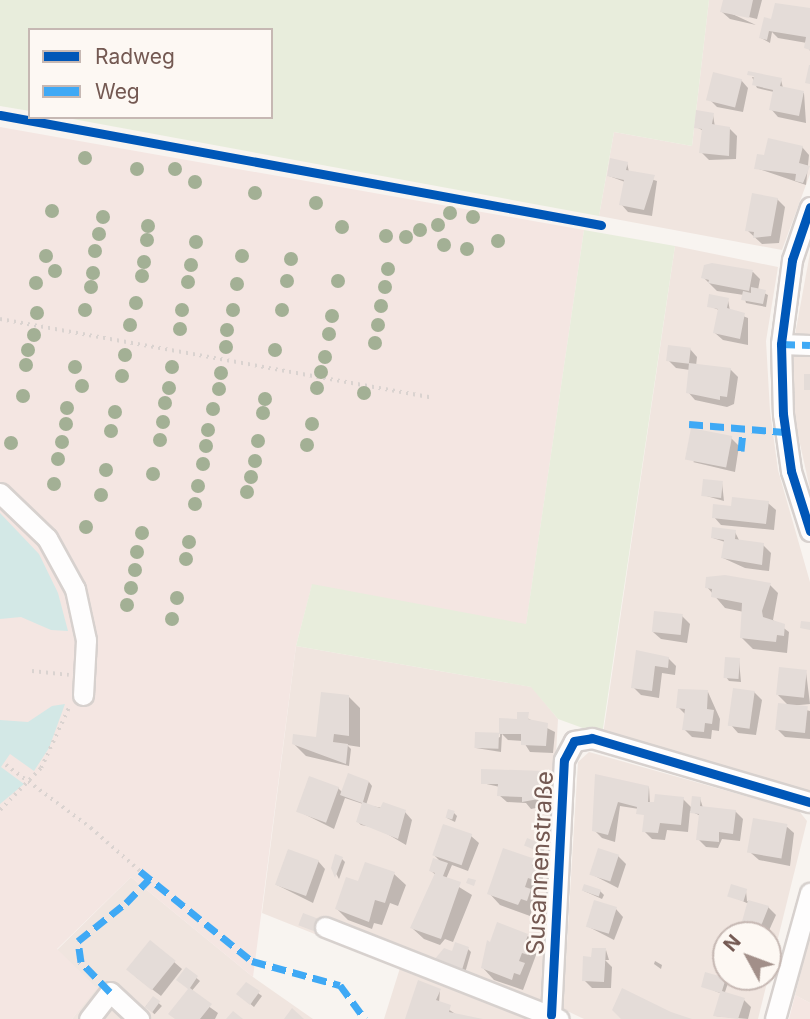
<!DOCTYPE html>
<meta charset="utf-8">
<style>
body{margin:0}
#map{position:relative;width:810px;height:1019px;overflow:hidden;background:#f8f4f0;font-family:Inter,sans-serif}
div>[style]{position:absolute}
.residential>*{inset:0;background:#f0e5df}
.commercial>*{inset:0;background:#f4e6e2}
.green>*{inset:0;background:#e8eddc}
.water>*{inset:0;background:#d3e8e6}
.shadow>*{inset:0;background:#0003;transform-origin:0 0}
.building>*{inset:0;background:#e4dcd8;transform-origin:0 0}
.path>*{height:3.5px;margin-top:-1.75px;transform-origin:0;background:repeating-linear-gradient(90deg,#dad3d0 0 2px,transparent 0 7px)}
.roads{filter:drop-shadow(2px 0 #d7d1ce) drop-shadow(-2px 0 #d7d1ce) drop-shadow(0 2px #d7d1ce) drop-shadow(0 -2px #d7d1ce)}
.minor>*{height:19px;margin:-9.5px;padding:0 9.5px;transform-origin:9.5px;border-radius:9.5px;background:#fefdfd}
.quiet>*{height:7px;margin-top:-3.5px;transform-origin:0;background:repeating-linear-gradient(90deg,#3fa9f5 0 14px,transparent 0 21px)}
.cycleway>*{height:9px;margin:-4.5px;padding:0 4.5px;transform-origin:4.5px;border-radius:4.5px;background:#0057b8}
.trees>*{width:14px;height:14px;margin:-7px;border-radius:50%;background:#a3b095}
span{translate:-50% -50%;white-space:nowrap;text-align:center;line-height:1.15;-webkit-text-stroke:5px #fdf8f3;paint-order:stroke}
.street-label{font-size:24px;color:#745952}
.legend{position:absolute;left:28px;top:28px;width:245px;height:91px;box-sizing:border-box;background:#fdf8f3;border:2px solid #c6b8b3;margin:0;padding:9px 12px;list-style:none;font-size:21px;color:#745952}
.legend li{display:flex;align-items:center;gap:14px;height:35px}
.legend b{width:35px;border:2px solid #c6b8b3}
.north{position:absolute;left:712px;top:921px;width:70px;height:70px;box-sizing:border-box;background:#fdf8f3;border:2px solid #c6b8b3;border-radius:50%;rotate:311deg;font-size:19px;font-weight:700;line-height:28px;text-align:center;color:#745952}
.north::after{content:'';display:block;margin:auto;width:24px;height:32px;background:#a28f89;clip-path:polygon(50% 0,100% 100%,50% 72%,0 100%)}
</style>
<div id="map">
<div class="residential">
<i style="clip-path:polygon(709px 0,810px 0,810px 174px,782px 250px,599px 216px,614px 132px,692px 146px)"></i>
<i style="clip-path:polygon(675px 246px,778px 267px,766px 341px,770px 411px,778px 470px,810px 582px,810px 791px,603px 735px)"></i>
<i style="clip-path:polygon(810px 253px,810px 489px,794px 417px,794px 340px)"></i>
<i style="clip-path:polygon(296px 646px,532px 687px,558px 719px,542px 1004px,407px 952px,401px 968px,526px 1019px,384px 1019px,400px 968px,262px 913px)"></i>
<i style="clip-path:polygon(evenodd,589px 752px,799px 811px,807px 821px,758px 1019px,584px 1019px,563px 1009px,578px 762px,589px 752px,726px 935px,768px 935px,768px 977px,726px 977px,726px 935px)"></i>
<i style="clip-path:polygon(131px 877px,253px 977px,313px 1019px,72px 1019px,96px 988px,57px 950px)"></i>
<i style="clip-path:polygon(810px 937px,810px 1003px,795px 995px)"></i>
</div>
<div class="commercial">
<i style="clip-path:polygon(0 127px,584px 230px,526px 625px,312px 585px,296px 646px,253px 977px,131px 877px,57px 949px,97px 988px,72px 1019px,0 1019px)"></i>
<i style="clip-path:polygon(795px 995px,810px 1003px,810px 1019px,789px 1019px)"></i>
</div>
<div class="green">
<i style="clip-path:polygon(0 0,709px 0,692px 146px,614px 132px,599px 216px,62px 117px,271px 117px,271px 30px,30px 30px,30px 111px,0 106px)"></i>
<i style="clip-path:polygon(584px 230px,675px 246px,602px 735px,558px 719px,531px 687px,296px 646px,312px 584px,526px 624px)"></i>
</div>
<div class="water">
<i style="clip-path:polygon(0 513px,39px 554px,58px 593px,68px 631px,51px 630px,21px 617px,0 619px)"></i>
<i style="clip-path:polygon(65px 704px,49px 748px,34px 771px,10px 754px,1px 767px,24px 784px,0 804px,0 720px,28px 722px,52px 706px)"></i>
</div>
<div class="shadow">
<i style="clip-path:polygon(724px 0,762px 0,757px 19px,728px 12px,756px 25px,730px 19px,722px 12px)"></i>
<i style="clip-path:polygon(810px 10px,810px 51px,807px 43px,778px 38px,772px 32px,770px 43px,761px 38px,773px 21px)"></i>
<i style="clip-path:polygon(752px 77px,781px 80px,783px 88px,804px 93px,806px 123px,778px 117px,771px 109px,774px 92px,757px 88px)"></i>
<i style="clip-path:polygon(741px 80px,748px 88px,743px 112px,717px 107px,709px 99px)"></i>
<i style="clip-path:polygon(713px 115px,715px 127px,729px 128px,737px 136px,736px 159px,709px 160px,701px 152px,704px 131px,696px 127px)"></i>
<i style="clip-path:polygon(802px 147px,809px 155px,806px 185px,756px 168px,764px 157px)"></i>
<i style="clip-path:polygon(627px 163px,629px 172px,657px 181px,652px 216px,628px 212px,621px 204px,625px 182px,609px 176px)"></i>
<i style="clip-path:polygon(777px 199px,785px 207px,779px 243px,762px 244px,747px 230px)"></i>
<i style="clip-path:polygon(753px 272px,760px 279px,758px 290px,768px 295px,766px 307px,746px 303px,744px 295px,717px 291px,703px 277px)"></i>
<i style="clip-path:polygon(728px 300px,730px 311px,748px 318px,748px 345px,723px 340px,715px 333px,719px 310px,709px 306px)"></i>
<i style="clip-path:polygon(690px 349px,697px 357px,696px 366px,730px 369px,738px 377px,734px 404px,727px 407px,695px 400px,688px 392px,690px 370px,676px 368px,668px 360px)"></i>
<i style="clip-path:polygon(731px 438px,739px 446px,735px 472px,693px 462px)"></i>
<i style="clip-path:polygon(722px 483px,724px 501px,703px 495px)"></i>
<i style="clip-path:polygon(768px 503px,776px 510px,774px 530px,721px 525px,714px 517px,733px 508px)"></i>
<i style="clip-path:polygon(735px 532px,740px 542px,763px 545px,771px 553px,769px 571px,745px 568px,723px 558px,725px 542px,713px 538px)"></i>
<i style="clip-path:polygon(708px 579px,770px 585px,778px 593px,773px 620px,789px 632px,787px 653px,753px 649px,741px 637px,744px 612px,725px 608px,707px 587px)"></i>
<i style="clip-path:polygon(682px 616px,690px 624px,687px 643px,661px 639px,653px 632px)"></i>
<i style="clip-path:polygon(638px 652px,668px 658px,676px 666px,675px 675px,662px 673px,659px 698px,641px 695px,633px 687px)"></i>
<i style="clip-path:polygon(739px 660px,741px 682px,729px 681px,726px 677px)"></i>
<i style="clip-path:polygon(806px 672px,810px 704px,790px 706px,810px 711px,810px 739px,785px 737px,777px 729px,789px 706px,778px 695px)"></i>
<i style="clip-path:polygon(708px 692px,720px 719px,719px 731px,712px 730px,711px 739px,692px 737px,684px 729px,686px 715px,678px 707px)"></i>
<i style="clip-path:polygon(754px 692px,762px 700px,756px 735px,738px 733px,731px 725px)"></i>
<i style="clip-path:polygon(348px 696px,360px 708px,360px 747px,347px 745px,351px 749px,349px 766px,306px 756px,294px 744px,318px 739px)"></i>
<i style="clip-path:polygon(519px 714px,555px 732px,553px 753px,530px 752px,523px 741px,508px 740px,502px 734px,501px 752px,476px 748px,500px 737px,501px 719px,519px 720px)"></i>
<i style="clip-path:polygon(545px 772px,552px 780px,551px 805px,531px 809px,526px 803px,507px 802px,499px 795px,500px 787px,482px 783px)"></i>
<i style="clip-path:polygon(597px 776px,649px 787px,650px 804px,683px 799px,692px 808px,700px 798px,703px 808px,735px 811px,743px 819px,740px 841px,722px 839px,718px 848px,706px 847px,698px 839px,701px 816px,690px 811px,688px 832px,667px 830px,665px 840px,652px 839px,644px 831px,646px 817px,639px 809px,620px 806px,615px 842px,602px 838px,594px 830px)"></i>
<i style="clip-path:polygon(369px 782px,372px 786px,366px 805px,405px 812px,412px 820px,406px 845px,377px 828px,361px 825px,358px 822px,363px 804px,345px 798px,334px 829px,298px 811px,338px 788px,343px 793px)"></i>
<i style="clip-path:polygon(454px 813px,457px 816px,455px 822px,447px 818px)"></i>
<i style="clip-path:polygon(786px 826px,794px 833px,790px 866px,759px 860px,751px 853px)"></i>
<i style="clip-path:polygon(471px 836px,479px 843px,468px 871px,452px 865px,446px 879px,472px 895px,453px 942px,445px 939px,440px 945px,424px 939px,412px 928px,436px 875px,431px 871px,442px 863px,433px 854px)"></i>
<i style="clip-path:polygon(526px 845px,541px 845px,545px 848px,543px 853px)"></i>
<i style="clip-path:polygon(618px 856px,626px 864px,618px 888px,591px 874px)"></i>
<i style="clip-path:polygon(342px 859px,345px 862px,339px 879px,333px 868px)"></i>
<i style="clip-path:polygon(318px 861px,325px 869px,313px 903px,277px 885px)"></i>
<i style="clip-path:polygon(534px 861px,545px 872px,530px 916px,500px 905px,489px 893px)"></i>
<i style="clip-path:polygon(394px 874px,406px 885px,398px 906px,390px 903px,382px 925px,374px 923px,372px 929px,348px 920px,337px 909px,359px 885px)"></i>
<i style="clip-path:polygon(584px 891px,600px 891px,604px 895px,602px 899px)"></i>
<i style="clip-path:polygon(746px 891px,747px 901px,768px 907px,776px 915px,767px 935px,750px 933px,743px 925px,749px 904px,729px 895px)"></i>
<i style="clip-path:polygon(616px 909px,623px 917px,614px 940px,587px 926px)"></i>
<i style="clip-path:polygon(528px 936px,539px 947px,523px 990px,494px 980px,483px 968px)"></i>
<i style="clip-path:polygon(468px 949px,471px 952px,465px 973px,440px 963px)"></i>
<i style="clip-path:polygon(606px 950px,609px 960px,605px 960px,612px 967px,611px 988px,592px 988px,584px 980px)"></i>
<i style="clip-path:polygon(655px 961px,662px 965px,661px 969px,654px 964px)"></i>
<i style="clip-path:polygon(174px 962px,182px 969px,161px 996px,136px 977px)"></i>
<i style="clip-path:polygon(187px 970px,200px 981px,190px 993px,218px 1013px,215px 1019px,176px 1019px,190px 989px)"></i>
<i style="clip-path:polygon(741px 977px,760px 977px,758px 984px)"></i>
<i style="clip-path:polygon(725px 980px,728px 983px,724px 995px,744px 1000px,751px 1007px,748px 1019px,715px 1016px,722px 994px,703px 986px)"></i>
<i style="clip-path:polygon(246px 984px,262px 996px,254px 1007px,242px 997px)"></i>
<i style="clip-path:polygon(440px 990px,439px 1003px,463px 1019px,408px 1019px,420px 994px)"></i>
<i style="left:153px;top:998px;width:12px;height:11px;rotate:42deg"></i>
</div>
<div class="building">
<i style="clip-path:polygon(723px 0,753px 0,749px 18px,720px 12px)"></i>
<i style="clip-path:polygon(775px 3px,810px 8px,810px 50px,804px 48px,806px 37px,769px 31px,767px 40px,759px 38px,764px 17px,771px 19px)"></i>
<i style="clip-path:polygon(809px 65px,810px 65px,810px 84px,805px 83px)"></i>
<i style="clip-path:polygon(748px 71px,782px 78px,780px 86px,804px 91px,799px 116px,769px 110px,773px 90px,752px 85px,754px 76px,747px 75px)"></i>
<i style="left:713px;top:72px;width:30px;height:29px;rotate:14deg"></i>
<i style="clip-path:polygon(696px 110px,714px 113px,712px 124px,730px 127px,729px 156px,699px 153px,702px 129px,694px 128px)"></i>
<i style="clip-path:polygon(768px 138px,803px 146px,799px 163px,810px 166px,803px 183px,795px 181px,796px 174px,754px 169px,757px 154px,764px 155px)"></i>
<i style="clip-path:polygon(610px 158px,628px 162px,626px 170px,655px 175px,644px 210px,619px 205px,624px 180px,607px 176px)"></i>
<i style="clip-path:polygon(752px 193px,778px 198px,771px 236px,753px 238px,754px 232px,745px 231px)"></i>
<i style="clip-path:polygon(712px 263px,753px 270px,749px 291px,708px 283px,709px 280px,701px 278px,704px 265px)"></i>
<i style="clip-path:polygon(751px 287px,766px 290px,763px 304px,741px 300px,743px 291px,751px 293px)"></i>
<i style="clip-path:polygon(709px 294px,729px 298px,727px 308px,745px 313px,740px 339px,713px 333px,718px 309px,707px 307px)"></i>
<i style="left:668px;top:345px;width:23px;height:16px;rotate:7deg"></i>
<i style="clip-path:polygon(689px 363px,731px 368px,727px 397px,720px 396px,720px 400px,686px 393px)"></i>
<i style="left:804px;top:374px;width:6px;height:16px"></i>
<i style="left:691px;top:428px;width:42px;height:32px;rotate:11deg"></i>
<i style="left:703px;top:479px;width:20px;height:17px;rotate:6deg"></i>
<i style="clip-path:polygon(732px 497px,769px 501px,766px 524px,712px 518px,713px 504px,731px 506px)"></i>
<i style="clip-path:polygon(712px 527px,736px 530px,735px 539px,764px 543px,762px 565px,721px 558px,724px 540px,711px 538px)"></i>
<i style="clip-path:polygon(725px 575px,771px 583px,762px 611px,763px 617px,785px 624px,784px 636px,777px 635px,776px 642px,740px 638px,742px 603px,711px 597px,712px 589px,705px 588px,706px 577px)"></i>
<i style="left:654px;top:611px;width:29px;height:21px;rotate:6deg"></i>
<i style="clip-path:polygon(801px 621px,810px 622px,810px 630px,800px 628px)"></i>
<i style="clip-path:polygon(636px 650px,669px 657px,668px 668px,655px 666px,652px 691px,631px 688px)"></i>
<i style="left:725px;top:657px;width:15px;height:21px;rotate:4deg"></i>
<i style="left:779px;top:667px;width:28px;height:28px;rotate:6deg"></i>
<i style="left:733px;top:688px;width:22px;height:38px;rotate:8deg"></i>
<i style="clip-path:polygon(678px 689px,708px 690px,707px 709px,714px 710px,712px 724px,705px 723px,704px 732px,682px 730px,685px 709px,676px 708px)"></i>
<i style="clip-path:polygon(321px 692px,349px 695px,349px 736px,334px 734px,333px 742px,348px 744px,346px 764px,292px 744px,293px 734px,316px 737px)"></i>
<i style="left:778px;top:703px;width:30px;height:27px;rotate:6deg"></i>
<i style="clip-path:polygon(517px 712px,529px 712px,528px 719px,548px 723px,546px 746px,521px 745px,521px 734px,499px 734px,499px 718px,517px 719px)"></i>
<i style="left:475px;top:732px;width:24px;height:16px;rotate:2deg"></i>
<i style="clip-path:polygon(481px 769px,546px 771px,544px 798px,522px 802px,522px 797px,497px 796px,498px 784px,481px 784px)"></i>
<i style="clip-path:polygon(348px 773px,369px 781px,363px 802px,380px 808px,383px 802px,406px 810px,398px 839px,356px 822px,362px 803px,340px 795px)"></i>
<i style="clip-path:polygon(595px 774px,649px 786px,648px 802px,654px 802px,655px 794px,684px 797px,681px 825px,660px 823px,658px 833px,642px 832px,644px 815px,636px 814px,637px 807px,618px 802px,608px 835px,592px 831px)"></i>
<i style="left:309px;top:776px;width:32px;height:38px;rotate:20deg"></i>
<i style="clip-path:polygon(692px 796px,701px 797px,700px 806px,736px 810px,733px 834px,719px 832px,719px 842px,696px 840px,699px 814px,690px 813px)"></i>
<i style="left:448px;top:809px;width:7px;height:9px;rotate:16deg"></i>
<i style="left:753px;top:818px;width:35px;height:35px;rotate:10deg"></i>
<i style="left:443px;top:824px;width:31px;height:33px;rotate:19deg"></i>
<i style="left:527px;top:838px;width:16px;height:8px;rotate:22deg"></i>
<i style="clip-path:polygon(503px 848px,535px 859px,532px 866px,539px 868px,534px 880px,528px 878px,525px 887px,531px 889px,527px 901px,521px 899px,518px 905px,487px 894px)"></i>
<i style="left:598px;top:848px;width:22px;height:28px;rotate:18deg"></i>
<i style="left:288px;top:849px;width:33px;height:38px;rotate:20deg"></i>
<i style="clip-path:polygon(335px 854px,343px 857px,335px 878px,331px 868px)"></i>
<i style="clip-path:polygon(433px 858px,448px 863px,443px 876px,461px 882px,441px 939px,410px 928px,435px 873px,429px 871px)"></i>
<i style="clip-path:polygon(365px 862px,395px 872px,385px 903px,375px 900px,369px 922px,335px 909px,346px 877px,358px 881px)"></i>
<i style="clip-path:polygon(468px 878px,476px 880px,474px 886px,466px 883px)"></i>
<i style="left:584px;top:884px;width:18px;height:7px;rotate:19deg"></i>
<i style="left:731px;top:884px;width:17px;height:13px;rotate:17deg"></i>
<i style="left:594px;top:900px;width:24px;height:28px;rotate:17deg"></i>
<i style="clip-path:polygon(748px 900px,769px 906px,759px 931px,741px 925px)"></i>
<i style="left:303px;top:913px;width:17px;height:13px;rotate:21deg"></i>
<i style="clip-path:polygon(497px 922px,528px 934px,526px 941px,532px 943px,528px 955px,522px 953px,519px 961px,525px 963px,520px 975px,514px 973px,512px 980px,481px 968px,487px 940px,490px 942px)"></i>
<i style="left:150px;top:940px;width:33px;height:38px;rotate:39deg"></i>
<i style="clip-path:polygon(455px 942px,469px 947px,462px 970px,434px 960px,444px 948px,452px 951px)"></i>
<i style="clip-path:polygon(592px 948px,606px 948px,604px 982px,582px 981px,583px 956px,591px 957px)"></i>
<i style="clip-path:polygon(186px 967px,198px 976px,190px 988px,212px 1004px,200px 1019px,175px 1019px,168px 1014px,188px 989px,176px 980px)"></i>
<i style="clip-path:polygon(705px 972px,726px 978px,722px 991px,745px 998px,738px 1019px,713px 1016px,720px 993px,701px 987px)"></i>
<i style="clip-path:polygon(418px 980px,441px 989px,436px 1000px,451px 1005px,449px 1012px,483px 1019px,405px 1019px)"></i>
<i style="clip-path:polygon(246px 982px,260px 991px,250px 1005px,236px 994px)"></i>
<i style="clip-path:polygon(622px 988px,671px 1012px,692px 1019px,621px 1019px,612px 1010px)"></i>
<i style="left:153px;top:996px;width:9px;height:14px;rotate:36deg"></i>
<i style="clip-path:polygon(292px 1008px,304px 1019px,284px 1019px)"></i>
<i style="clip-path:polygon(233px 1011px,243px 1019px,226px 1019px)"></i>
</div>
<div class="path">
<i style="left:0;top:319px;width:440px;rotate:10.3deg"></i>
<i style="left:32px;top:671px;width:37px;rotate:6deg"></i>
<i style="left:6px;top:765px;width:106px;rotate:36.5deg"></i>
<i style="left:91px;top:828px;width:65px;rotate:41.3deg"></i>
<i style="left:0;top:810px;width:59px;rotate:-45.7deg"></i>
<i style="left:41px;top:768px;width:67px;rotate:-65.3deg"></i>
</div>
<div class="roads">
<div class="minor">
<i style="left:810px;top:207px;width:56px;rotate:108.8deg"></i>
<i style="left:792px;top:260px;width:85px;rotate:97.5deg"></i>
<i style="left:781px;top:344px;width:70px;rotate:88.4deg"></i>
<i style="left:783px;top:414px;width:58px;rotate:82deg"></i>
<i style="left:791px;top:471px;width:63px;rotate:72.4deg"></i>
<i style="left:781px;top:344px;width:29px;rotate:2deg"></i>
<i style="left:0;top:493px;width:65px;rotate:43.8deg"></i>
<i style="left:47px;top:538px;width:58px;rotate:61.2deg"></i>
<i style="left:75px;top:589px;width:52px;rotate:77.8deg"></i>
<i style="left:86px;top:640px;width:55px;rotate:93.1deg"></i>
<i style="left:325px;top:927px;width:251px;rotate:21.5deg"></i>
<i style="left:551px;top:1015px;width:255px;rotate:-87.1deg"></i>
<i style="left:564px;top:760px;width:21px;rotate:-62deg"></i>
<i style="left:574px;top:741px;width:18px;rotate:-9deg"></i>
<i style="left:592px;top:738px;width:227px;rotate:16.4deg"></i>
<i style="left:89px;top:1019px;width:34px;rotate:-52deg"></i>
<i style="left:110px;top:992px;width:40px;rotate:43deg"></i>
<i style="left:775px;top:1019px;width:131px;rotate:-74.5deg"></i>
</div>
</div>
<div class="quiet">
<i style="left:781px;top:344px;width:29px;rotate:2deg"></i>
<i style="left:689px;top:424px;width:96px;rotate:4.8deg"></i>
<i style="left:741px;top:451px;width:20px;rotate:-84deg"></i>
<i style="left:140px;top:871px;width:144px;rotate:38.8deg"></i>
<i style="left:252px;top:961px;width:91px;rotate:15.3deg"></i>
<i style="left:340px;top:985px;width:42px;rotate:53.7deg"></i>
<i style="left:110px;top:992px;width:42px;rotate:-134deg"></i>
<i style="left:81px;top:962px;width:21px;rotate:-98deg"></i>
<i style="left:78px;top:941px;width:61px;rotate:-38.4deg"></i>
<i style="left:126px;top:903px;width:33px;rotate:-46deg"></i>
</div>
<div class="cycleway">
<i style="left:0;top:115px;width:611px;rotate:10.37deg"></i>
<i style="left:810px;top:207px;width:56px;rotate:108.8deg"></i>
<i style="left:792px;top:260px;width:85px;rotate:97.5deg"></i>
<i style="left:781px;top:344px;width:70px;rotate:88.4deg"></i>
<i style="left:783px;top:414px;width:58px;rotate:82deg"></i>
<i style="left:791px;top:471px;width:63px;rotate:72.4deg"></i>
<i style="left:551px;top:1015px;width:255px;rotate:-87.1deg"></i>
<i style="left:564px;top:760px;width:21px;rotate:-62deg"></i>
<i style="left:574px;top:741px;width:18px;rotate:-9deg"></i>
<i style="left:592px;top:738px;width:227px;rotate:16.4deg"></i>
</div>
<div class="trees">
<i style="left:85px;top:158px"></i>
<i style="left:137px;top:169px"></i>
<i style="left:175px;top:169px"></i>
<i style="left:195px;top:182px"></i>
<i style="left:255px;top:193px"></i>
<i style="left:316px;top:203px"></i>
<i style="left:52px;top:211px"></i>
<i style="left:450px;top:213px"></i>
<i style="left:103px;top:217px"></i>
<i style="left:473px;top:217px"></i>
<i style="left:438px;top:225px"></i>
<i style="left:148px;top:226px"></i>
<i style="left:342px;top:227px"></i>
<i style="left:420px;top:230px"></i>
<i style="left:99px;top:234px"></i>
<i style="left:386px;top:236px"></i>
<i style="left:406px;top:237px"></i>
<i style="left:147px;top:240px"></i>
<i style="left:498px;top:241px"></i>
<i style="left:196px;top:242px"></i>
<i style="left:444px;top:245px"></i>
<i style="left:467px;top:249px"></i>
<i style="left:95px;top:251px"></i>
<i style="left:46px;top:256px"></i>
<i style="left:242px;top:256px"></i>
<i style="left:291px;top:259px"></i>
<i style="left:144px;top:262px"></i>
<i style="left:191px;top:265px"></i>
<i style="left:388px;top:269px"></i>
<i style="left:55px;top:271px"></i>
<i style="left:93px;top:273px"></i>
<i style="left:142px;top:276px"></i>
<i style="left:287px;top:281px"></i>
<i style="left:338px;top:281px"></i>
<i style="left:188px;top:282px"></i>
<i style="left:36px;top:283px"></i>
<i style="left:237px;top:284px"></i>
<i style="left:91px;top:287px"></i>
<i style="left:385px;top:287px"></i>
<i style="left:136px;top:303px"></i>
<i style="left:381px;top:306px"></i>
<i style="left:85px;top:310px"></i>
<i style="left:182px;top:310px"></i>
<i style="left:233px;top:310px"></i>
<i style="left:282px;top:310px"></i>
<i style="left:37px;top:313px"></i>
<i style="left:332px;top:316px"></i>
<i style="left:130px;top:325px"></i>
<i style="left:378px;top:325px"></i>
<i style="left:180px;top:329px"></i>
<i style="left:227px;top:330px"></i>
<i style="left:329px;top:334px"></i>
<i style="left:34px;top:335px"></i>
<i style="left:375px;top:343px"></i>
<i style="left:226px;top:347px"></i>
<i style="left:28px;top:350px"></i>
<i style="left:275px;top:350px"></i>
<i style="left:125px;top:355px"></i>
<i style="left:325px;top:357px"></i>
<i style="left:26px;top:365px"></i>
<i style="left:75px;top:367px"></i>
<i style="left:172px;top:367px"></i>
<i style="left:321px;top:372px"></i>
<i style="left:221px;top:373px"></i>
<i style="left:122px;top:376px"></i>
<i style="left:82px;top:386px"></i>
<i style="left:169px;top:388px"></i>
<i style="left:317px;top:388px"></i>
<i style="left:219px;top:389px"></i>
<i style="left:364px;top:393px"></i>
<i style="left:23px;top:396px"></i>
<i style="left:265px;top:399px"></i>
<i style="left:165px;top:403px"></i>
<i style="left:67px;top:408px"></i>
<i style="left:213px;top:409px"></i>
<i style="left:115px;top:412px"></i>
<i style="left:263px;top:413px"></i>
<i style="left:163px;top:422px"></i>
<i style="left:66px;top:424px"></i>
<i style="left:312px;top:424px"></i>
<i style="left:208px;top:430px"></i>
<i style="left:111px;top:431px"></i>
<i style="left:160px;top:440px"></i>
<i style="left:258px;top:441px"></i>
<i style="left:62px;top:442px"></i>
<i style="left:11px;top:443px"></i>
<i style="left:307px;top:445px"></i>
<i style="left:206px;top:446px"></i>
<i style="left:58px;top:459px"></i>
<i style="left:255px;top:461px"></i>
<i style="left:203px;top:464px"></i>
<i style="left:106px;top:470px"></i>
<i style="left:153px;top:474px"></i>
<i style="left:251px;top:477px"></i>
<i style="left:54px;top:484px"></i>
<i style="left:198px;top:486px"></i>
<i style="left:247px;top:492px"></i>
<i style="left:101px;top:495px"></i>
<i style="left:195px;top:504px"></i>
<i style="left:86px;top:527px"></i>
<i style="left:142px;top:533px"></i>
<i style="left:189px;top:542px"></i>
<i style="left:137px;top:552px"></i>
<i style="left:186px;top:559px"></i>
<i style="left:135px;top:570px"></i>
<i style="left:131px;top:588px"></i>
<i style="left:177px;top:598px"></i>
<i style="left:127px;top:605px"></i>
<i style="left:172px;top:619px"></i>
</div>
<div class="street-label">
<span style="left:540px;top:863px;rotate:-87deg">Susannenstraße</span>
</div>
<ul class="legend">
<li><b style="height:9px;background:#0057b8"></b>Radweg</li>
<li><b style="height:9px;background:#3fa9f5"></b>Weg</li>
</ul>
<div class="north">N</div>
</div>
